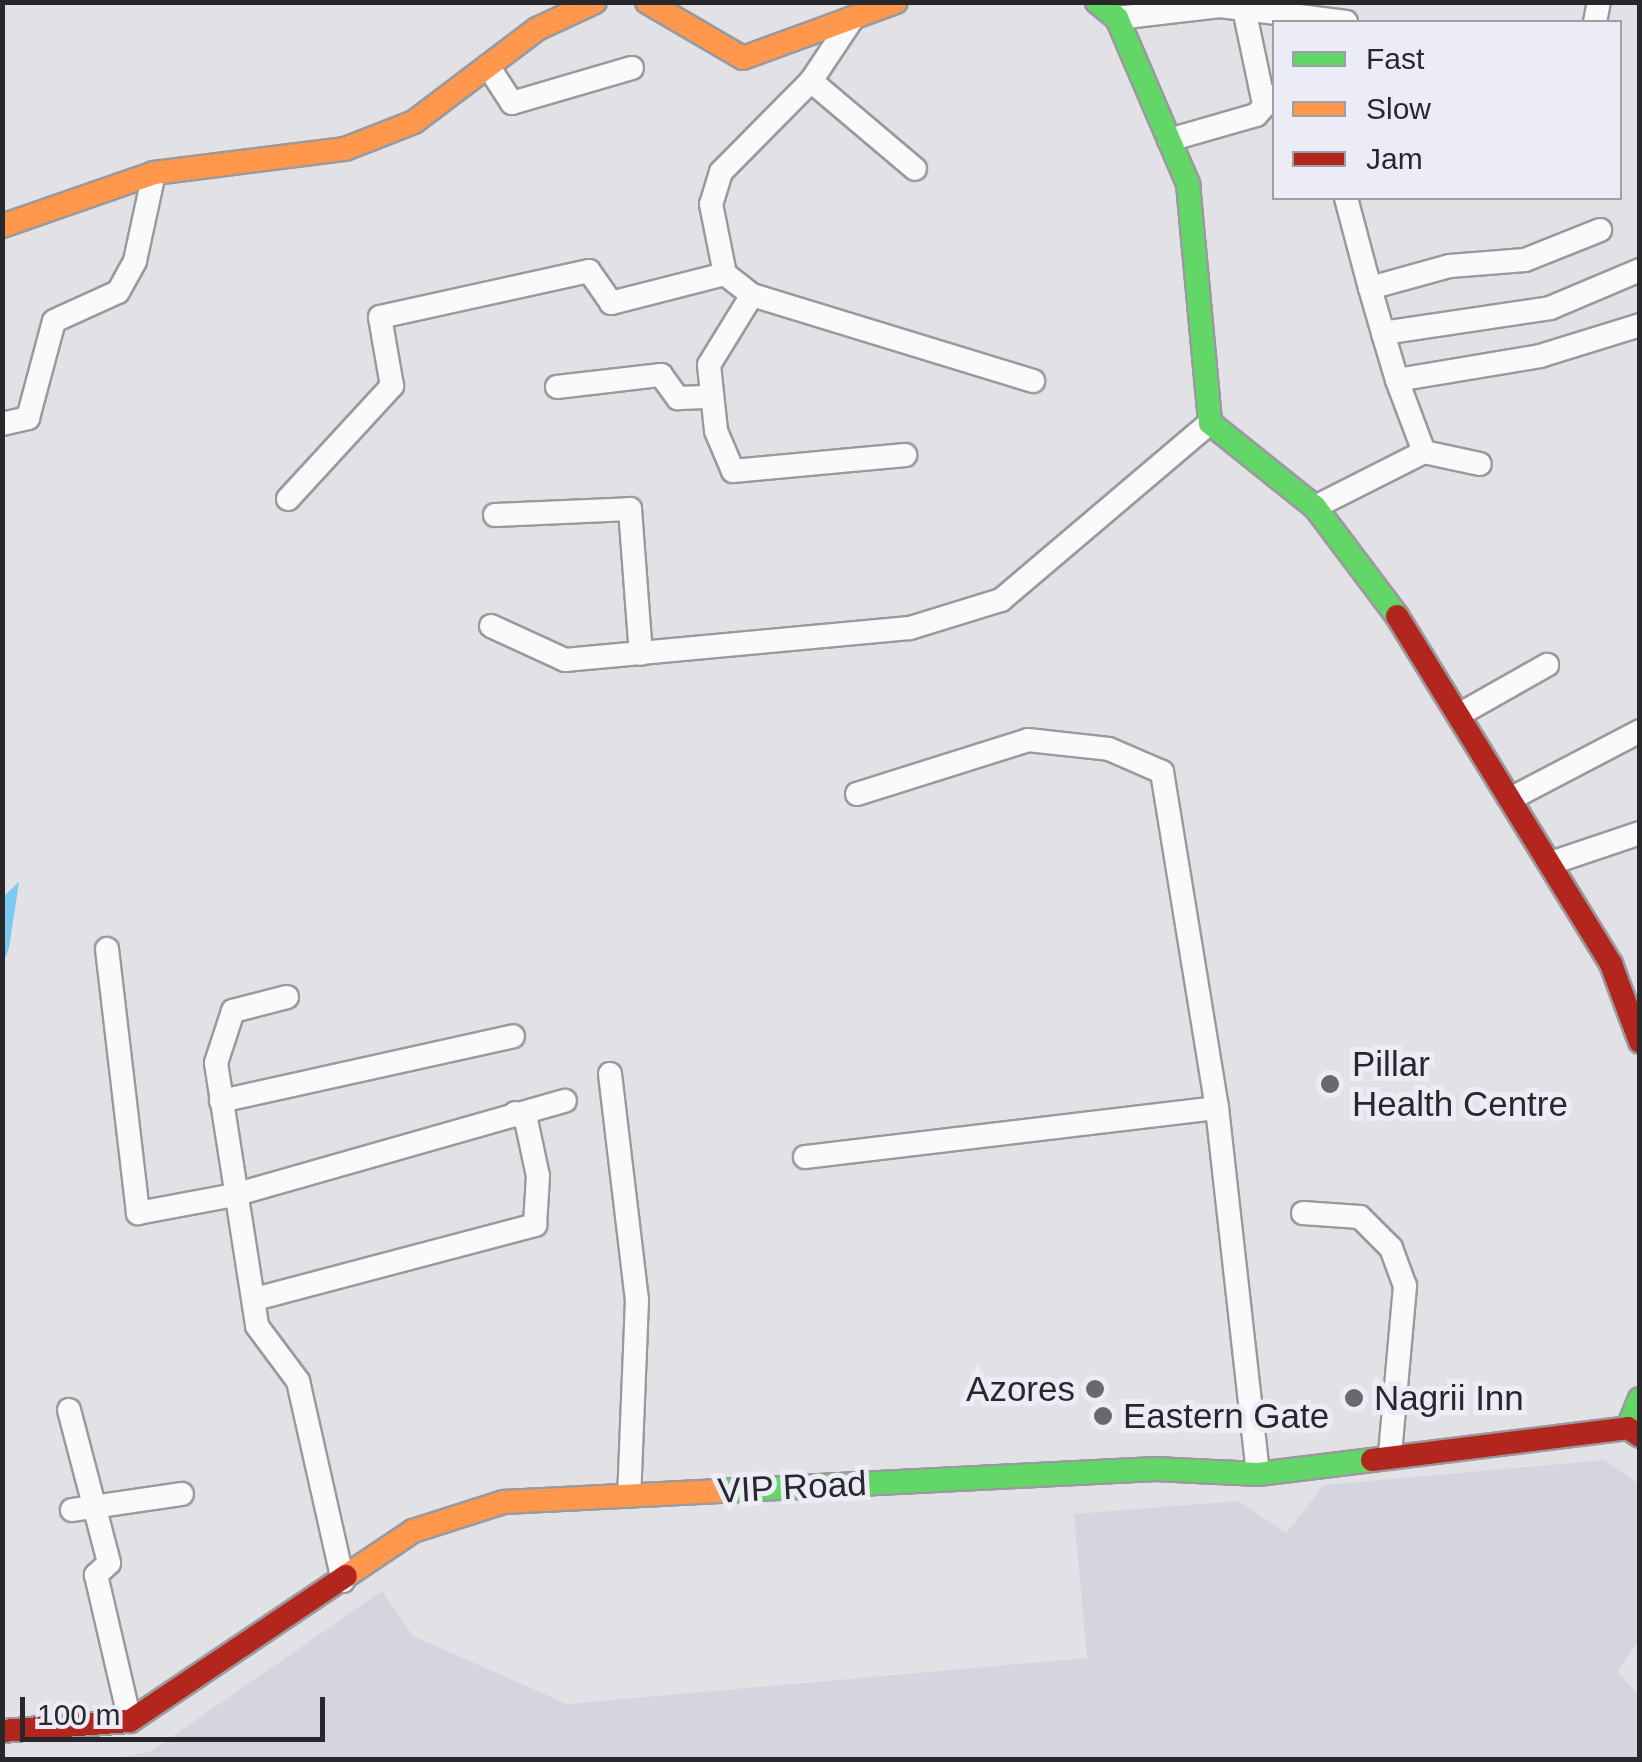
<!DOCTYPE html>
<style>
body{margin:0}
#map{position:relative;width:1642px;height:1762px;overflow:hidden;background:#e1e1e6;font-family:Helvetica,sans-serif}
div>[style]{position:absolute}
.built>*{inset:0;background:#d5d5e0}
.water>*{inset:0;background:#7cc9f2}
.roads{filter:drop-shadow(2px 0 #9a9a9e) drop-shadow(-2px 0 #9a9a9e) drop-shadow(0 2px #9a9a9e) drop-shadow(0 -2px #9a9a9e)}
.street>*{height:22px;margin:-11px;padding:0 11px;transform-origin:11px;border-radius:11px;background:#fafafb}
.fast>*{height:22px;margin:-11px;padding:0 11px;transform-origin:11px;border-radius:11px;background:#63d668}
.slow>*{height:22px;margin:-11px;padding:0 11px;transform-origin:11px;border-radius:11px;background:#ff974d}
.jam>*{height:22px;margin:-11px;padding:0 11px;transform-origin:11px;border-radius:11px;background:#b3261e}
.dots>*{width:28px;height:28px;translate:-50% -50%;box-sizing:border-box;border:5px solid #ececf6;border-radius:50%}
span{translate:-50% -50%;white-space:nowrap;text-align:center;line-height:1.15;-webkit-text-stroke:10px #ececf6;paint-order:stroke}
.poi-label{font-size:35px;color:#28282c}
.left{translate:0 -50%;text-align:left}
.right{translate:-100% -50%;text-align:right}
.street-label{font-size:35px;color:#28282c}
.frame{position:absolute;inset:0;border:5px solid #28282c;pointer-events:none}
.legend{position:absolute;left:1272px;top:20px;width:350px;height:180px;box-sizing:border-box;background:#ececf6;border:2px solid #9e9ea5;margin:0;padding:12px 18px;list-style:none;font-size:30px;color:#28282c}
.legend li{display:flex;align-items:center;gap:20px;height:50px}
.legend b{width:50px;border:2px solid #9e9ea5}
.scale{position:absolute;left:20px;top:1697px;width:305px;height:45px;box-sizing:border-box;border:5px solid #28282c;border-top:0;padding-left:12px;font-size:30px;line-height:35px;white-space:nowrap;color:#28282c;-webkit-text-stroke:8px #ececf6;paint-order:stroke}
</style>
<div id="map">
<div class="built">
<i style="clip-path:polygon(1604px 1460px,1639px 1484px,1639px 1641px,1617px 1671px,1639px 1696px,1639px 1759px,109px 1760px,151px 1751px,382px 1591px,413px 1636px,567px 1704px,1087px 1658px,1074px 1514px,1238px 1501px,1286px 1533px,1324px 1485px)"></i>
</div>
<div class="water">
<i style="clip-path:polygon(19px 882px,9px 948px,3px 963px,3px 897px)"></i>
</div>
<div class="roads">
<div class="street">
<i style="left:1244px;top:9px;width:92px;rotate:78.1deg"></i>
<i style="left:853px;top:18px;width:76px;rotate:123.7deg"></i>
<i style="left:811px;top:81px;width:128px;rotate:134.7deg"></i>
<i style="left:721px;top:172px;width:34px;rotate:107deg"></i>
<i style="left:711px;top:204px;width:71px;rotate:78.7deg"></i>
<i style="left:725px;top:274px;width:34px;rotate:38deg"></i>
<i style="left:752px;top:295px;width:82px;rotate:121.6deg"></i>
<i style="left:709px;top:365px;width:66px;rotate:83.9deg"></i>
<i style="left:716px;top:431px;width:43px;rotate:67deg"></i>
<i style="left:733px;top:471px;width:173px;rotate:-5.3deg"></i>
<i style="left:1117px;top:18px;width:104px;rotate:-6.6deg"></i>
<i style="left:1220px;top:6px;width:127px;rotate:7.2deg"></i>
<i style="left:1595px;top:22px;width:20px;rotate:-79deg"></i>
<i style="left:488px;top:66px;width:44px;rotate:57deg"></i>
<i style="left:512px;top:103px;width:125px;rotate:-16.3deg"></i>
<i style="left:811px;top:81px;width:136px;rotate:40.2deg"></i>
<i style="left:1169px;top:140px;width:91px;rotate:-16deg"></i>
<i style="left:1256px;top:115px;width:26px;rotate:-47deg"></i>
<i style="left:1346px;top:198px;width:93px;rotate:75.1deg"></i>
<i style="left:752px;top:295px;width:294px;rotate:17deg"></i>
<i style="left:1383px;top:333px;width:47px;rotate:-106.1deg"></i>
<i style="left:1370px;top:288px;width:83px;rotate:-15.4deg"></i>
<i style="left:1450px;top:266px;width:75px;rotate:-4.6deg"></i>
<i style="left:1525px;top:260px;width:81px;rotate:-21.8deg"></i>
<i style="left:1397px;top:380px;width:49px;rotate:-106.6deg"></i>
<i style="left:1383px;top:333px;width:169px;rotate:-8.5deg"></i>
<i style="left:1550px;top:308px;width:98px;rotate:-22.9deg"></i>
<i style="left:557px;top:387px;width:105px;rotate:-6.6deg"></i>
<i style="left:661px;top:375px;width:29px;rotate:54deg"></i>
<i style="left:678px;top:398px;width:34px;rotate:-2deg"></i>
<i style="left:2px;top:424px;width:27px;rotate:-13deg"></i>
<i style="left:28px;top:418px;width:100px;rotate:-75deg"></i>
<i style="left:54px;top:321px;width:70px;rotate:-24.4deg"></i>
<i style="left:118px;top:292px;width:35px;rotate:-61deg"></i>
<i style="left:135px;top:261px;width:90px;rotate:-77.8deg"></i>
<i style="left:1424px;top:452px;width:77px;rotate:-110.6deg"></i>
<i style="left:1397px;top:380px;width:145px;rotate:-9.5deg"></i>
<i style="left:1540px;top:356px;width:105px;rotate:-17.2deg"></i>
<i style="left:288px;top:499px;width:154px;rotate:-47.4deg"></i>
<i style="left:392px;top:386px;width:70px;rotate:-99.9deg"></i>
<i style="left:380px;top:317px;width:214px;rotate:-12.4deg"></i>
<i style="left:589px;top:271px;width:39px;rotate:55deg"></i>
<i style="left:611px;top:303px;width:118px;rotate:-14.3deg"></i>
<i style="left:1315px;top:507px;width:122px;rotate:-26.8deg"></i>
<i style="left:1424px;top:452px;width:57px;rotate:12.1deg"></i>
<i style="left:495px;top:515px;width:135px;rotate:-2.5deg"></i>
<i style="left:630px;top:509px;width:145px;rotate:85.7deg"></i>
<i style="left:491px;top:626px;width:81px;rotate:24.7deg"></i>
<i style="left:565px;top:660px;width:346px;rotate:-5.3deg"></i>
<i style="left:910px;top:628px;width:95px;rotate:-17.1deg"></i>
<i style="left:1001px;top:600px;width:274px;rotate:-40.3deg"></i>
<i style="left:1462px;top:713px;width:98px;rotate:-29.5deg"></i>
<i style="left:857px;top:794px;width:179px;rotate:-17.5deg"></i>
<i style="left:1028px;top:740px;width:81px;rotate:6.3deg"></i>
<i style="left:1109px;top:749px;width:58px;rotate:23.5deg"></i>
<i style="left:1162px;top:772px;width:340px;rotate:80.7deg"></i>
<i style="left:1217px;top:1108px;width:368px;rotate:83.6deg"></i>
<i style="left:1512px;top:798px;width:144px;rotate:-27.6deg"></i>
<i style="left:1551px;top:863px;width:94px;rotate:-18.6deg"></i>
<i style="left:107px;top:949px;width:266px;rotate:83.3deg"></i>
<i style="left:138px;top:1213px;width:98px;rotate:-10.6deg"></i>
<i style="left:234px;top:1195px;width:344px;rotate:-15.9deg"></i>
<i style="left:287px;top:997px;width:56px;rotate:165.5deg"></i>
<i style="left:233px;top:1011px;width:55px;rotate:108.1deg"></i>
<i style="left:216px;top:1063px;width:266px;rotate:81.1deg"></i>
<i style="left:257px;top:1326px;width:69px;rotate:53.3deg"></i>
<i style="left:298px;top:1381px;width:205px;rotate:77.3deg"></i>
<i style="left:610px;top:1074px;width:228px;rotate:83.2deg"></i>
<i style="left:637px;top:1300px;width:196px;rotate:92.3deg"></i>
<i style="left:221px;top:1101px;width:299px;rotate:-12.5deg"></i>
<i style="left:805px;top:1157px;width:415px;rotate:-6.8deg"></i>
<i style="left:1303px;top:1213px;width:57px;rotate:4deg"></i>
<i style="left:1360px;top:1217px;width:44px;rotate:45deg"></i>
<i style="left:1391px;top:1248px;width:40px;rotate:69.8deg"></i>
<i style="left:1405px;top:1286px;width:170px;rotate:95.1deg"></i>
<i style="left:255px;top:1299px;width:290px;rotate:-14.8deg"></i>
<i style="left:535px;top:1225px;width:49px;rotate:-86.5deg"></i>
<i style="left:538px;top:1176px;width:57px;rotate:-102.1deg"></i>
<i style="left:526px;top:1120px;width:13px;rotate:-148deg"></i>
<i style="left:69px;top:1410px;width:158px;rotate:75.3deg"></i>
<i style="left:109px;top:1563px;width:18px;rotate:137deg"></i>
<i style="left:96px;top:1575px;width:150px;rotate:76.9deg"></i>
<i style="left:72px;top:1510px;width:111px;rotate:-8.3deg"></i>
</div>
<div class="fast">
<i style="left:1097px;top:2px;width:26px;rotate:39deg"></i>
<i style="left:1117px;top:18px;width:181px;rotate:66.8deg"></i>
<i style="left:1188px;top:184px;width:240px;rotate:84.7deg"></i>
<i style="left:1210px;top:423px;width:134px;rotate:38.7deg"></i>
<i style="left:1315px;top:507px;width:136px;rotate:53deg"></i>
<i style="left:1628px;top:1428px;width:31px;rotate:-68deg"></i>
<i style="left:720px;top:1491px;width:436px;rotate:-2.9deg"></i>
<i style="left:1155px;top:1469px;width:103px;rotate:2.8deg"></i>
<i style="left:1258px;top:1474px;width:115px;rotate:-7deg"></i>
</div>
<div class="slow">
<i style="left:647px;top:2px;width:111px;rotate:30.3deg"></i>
<i style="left:743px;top:58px;width:163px;rotate:-20.1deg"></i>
<i style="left:2px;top:226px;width:161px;rotate:-19.2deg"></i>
<i style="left:154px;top:173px;width:193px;rotate:-7.2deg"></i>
<i style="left:345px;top:149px;width:74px;rotate:-21.4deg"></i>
<i style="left:414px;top:122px;width:154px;rotate:-37.1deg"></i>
<i style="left:537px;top:29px;width:64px;rotate:-25deg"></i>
<i style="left:346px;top:1576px;width:81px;rotate:-33.9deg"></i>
<i style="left:413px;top:1531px;width:96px;rotate:-17.7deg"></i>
<i style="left:504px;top:1502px;width:216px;rotate:-2.9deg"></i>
</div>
<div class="jam">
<i style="left:1397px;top:616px;width:409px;rotate:58.4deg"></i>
<i style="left:1611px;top:964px;width:83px;rotate:69.6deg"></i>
<i style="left:1372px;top:1460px;width:258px;rotate:-7.1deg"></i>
<i style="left:1628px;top:1428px;width:14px;rotate:34deg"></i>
<i style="left:2px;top:1731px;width:128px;rotate:-4.5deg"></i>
<i style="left:130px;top:1721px;width:260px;rotate:-33.9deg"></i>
</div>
</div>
<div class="dots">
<i style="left:1330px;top:1084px;background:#69696d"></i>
<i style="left:1095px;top:1389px;background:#69696d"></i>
<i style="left:1354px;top:1398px;background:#69696d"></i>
<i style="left:1103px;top:1416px;background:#69696d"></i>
</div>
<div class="poi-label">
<span class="left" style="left:1352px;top:1084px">Pillar<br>Health Centre</span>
<span class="right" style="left:1075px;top:1389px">Azores</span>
<span class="left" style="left:1374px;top:1398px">Nagrii Inn</span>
<span class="left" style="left:1123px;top:1416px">Eastern Gate</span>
</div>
<div class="street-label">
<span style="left:792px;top:1487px;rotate:-3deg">VIP Road</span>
</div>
<div class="frame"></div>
<ul class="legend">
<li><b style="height:12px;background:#63d668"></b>Fast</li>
<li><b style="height:12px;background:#ff974d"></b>Slow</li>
<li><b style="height:12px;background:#b3261e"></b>Jam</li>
</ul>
<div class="scale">100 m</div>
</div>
